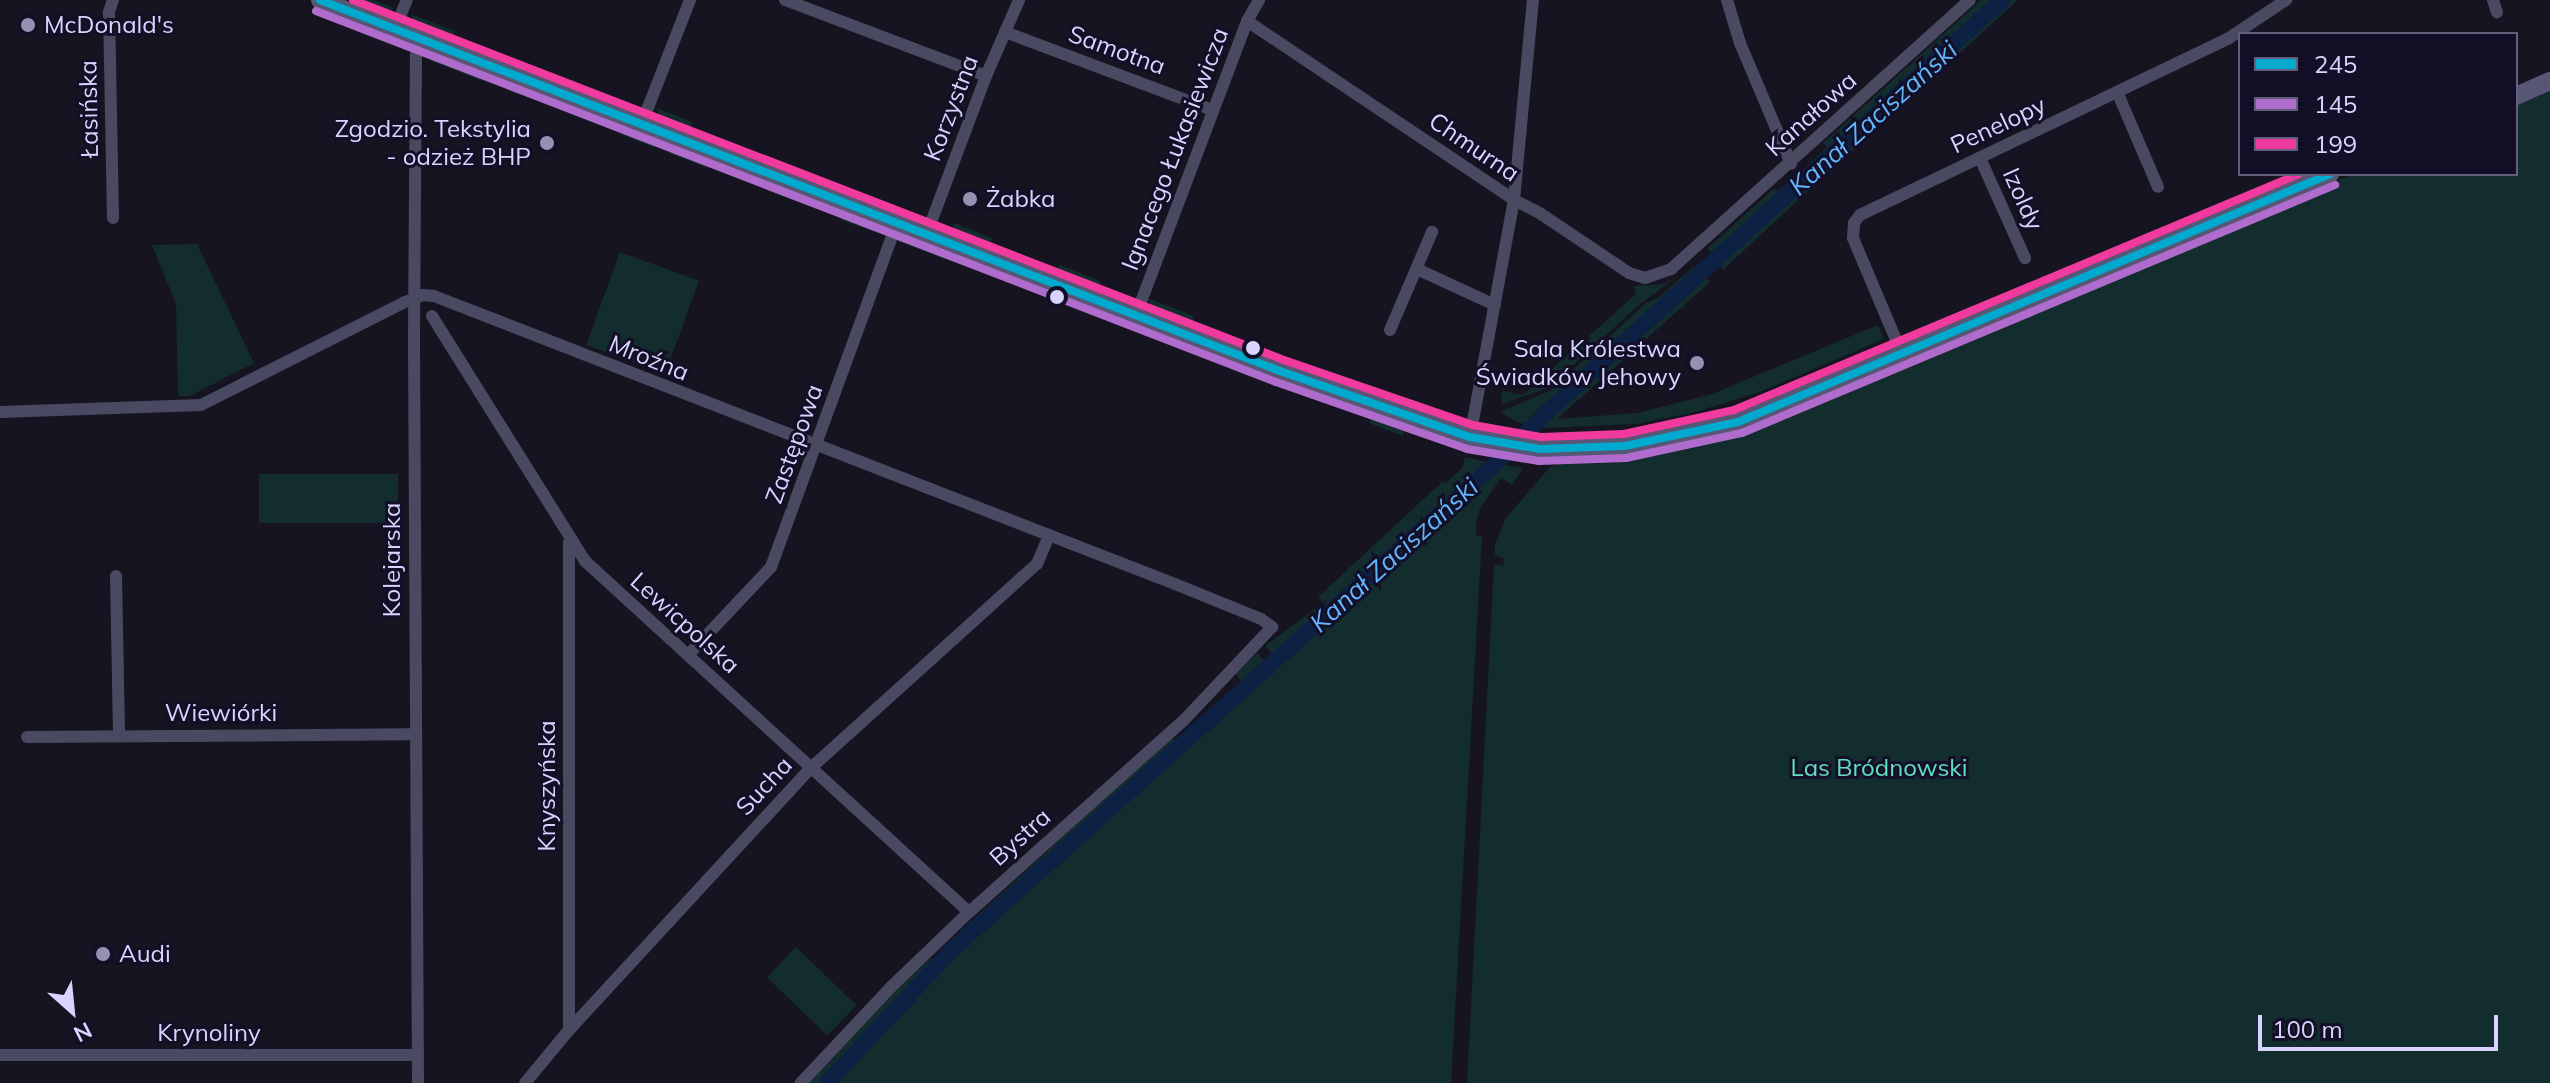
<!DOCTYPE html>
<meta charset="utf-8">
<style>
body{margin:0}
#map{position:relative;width:2550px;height:1083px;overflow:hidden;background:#161421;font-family:Mulish,sans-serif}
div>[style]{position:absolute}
.green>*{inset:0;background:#132c2d;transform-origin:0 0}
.canal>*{height:16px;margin:-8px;padding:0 8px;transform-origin:8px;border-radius:8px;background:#0d2144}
.minor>*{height:12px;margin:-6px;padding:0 6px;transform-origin:6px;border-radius:6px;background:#4a4962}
.secondary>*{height:18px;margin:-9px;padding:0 9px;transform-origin:9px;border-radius:9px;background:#575674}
.bus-1>*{height:8px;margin:-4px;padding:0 4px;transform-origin:4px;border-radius:4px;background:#00a9ce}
.bus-2>*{height:8px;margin:-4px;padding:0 4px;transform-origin:4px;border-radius:4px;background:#b06ccc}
.bus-3>*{height:8px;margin:-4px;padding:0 4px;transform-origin:4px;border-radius:4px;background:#f13a9d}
.dots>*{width:22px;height:22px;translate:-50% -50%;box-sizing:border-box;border:4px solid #130f26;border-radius:50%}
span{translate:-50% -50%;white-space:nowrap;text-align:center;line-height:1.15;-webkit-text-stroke:6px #130f26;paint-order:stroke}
.poi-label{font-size:24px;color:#d9d4ff}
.left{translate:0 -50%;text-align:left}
.right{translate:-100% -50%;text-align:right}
.street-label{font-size:24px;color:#d9d4ff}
.park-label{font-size:24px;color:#5fe0c0}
.water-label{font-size:26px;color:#62b6ff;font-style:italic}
.legend{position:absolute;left:2238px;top:32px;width:280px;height:144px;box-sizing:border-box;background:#130f26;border:2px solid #625e7d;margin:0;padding:10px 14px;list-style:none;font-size:24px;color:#d9d4ff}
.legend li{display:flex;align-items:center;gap:16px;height:40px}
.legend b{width:40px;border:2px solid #625e7d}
.north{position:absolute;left:32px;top:971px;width:80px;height:80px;-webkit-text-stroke:6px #130f26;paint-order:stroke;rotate:153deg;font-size:22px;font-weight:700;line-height:32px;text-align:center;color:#d9d4ff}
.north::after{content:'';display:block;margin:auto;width:28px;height:36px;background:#d9d4ff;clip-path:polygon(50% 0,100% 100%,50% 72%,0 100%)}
.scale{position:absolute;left:2258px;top:1015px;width:240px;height:36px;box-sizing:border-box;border:4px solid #d9d4ff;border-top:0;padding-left:10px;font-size:24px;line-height:28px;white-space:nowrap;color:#d9d4ff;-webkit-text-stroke:6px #130f26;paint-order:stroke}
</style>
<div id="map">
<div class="green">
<i style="clip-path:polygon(350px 0,374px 0,394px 8px,385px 13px)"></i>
<i style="clip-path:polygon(1981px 0,2018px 0,1820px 180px,1807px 165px,1827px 147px,1823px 143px)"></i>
<i style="clip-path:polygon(411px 14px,454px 31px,453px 39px,417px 28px)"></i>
<i style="clip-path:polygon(434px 57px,483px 74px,484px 77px,482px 81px,429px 60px)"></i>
<i style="clip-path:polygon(515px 86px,562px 104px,561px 108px,509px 91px)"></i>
<i style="clip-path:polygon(2550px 91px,2550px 1083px,1467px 1083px,1494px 564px,1504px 566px,1503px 558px,1495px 555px,1495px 545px,1505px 519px,1549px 468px,1561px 462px,1677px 447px,1746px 429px,2353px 174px,2516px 174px,2516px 105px)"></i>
<i style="clip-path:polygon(657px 108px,692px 122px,689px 131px,659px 120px)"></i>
<i style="clip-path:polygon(623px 128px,653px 139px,655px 148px,622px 135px)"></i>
<i style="clip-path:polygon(672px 147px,705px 158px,707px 168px,668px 153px)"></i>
<i style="clip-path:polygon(1799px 173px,1812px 187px,1723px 270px,1708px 248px,1774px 188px,1778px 191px)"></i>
<i style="clip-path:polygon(768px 185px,802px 196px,803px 199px,801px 203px,767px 191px)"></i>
<i style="clip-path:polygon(844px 213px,882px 227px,886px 236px,841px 220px)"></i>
<i style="clip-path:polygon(954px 223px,992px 238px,989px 246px,952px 233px)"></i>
<i style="clip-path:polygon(904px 237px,952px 255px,952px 257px,950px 261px,897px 241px)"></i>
<i style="clip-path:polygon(197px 244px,254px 363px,190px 396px,178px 396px,176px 304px,152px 245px)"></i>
<i style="left:620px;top:252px;width:84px;height:99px;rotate:20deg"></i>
<i style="clip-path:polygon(1060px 265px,1100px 281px,1099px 289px,1054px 272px)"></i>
<i style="clip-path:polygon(1694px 266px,1710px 282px,1557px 419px,1637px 413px,1712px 394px,1878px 325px,1884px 339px,1760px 392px,1695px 412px,1636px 424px,1547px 428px,1519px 423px,1500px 412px,1551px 390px,1646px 303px,1659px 297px)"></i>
<i style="clip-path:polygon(1674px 279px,1640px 304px,1548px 388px,1501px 404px,1502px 391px,1523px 395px,1636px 294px,1633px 286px,1663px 284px)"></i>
<i style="clip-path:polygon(1148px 298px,1193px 316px,1193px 323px,1154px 313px)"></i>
<i style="clip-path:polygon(1250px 370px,1289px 385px,1290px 389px,1246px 375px)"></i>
<i style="clip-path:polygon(1375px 416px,1404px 427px,1403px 436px,1369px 423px)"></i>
<i style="clip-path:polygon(1465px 457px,1492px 463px,1275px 657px,1265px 646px,1323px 603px,1318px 597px,1443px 481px,1446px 483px,1462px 468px)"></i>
<i style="clip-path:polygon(1499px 464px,1523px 468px,1512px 485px,1501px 478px,1480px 508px,1476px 523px,1476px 535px,1482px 536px,1451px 1083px,830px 1083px,955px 951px)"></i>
<i style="left:259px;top:474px;width:139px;height:49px"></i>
<i style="clip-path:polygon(1257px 653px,1268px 664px,944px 955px,939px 951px,1171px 737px,1178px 743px,1243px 683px,1235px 673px)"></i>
<i style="left:796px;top:947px;width:84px;height:42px;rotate:44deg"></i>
<i style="clip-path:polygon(931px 958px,936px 963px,824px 1083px,809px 1083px,891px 995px)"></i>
</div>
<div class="canal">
<i style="left:827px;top:1083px;width:184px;rotate:-46.8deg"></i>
<i style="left:953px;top:949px;width:727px;rotate:-41.82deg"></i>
<i style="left:1495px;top:464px;width:72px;rotate:-45deg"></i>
<i style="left:1546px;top:413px;width:615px;rotate:-42.17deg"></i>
</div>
<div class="minor">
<i style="left:785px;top:0;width:215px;rotate:20.7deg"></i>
<i style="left:1727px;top:0;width:45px;rotate:73.2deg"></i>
<i style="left:1740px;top:43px;width:131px;rotate:67.1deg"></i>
<i style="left:2493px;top:0;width:13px;rotate:72deg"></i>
<i style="left:1247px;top:21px;width:321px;rotate:33.8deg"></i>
<i style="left:1514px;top:200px;width:30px;rotate:27deg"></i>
<i style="left:1541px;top:214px;width:106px;rotate:33.8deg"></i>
<i style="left:1629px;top:273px;width:17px;rotate:17deg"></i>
<i style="left:1645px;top:278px;width:28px;rotate:-19deg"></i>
<i style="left:1671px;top:269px;width:402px;rotate:-42deg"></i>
<i style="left:395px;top:29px;width:31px;rotate:-68deg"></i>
<i style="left:1005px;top:32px;width:222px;rotate:20.6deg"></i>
<i style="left:2118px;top:94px;width:101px;rotate:66.7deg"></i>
<i style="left:642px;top:123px;width:132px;rotate:-68.7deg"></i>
<i style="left:1980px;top:158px;width:110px;rotate:65.8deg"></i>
<i style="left:113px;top:218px;width:206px;rotate:-91.1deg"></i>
<i style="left:109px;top:12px;width:13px;rotate:-72deg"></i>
<i style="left:927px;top:233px;width:168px;rotate:-69.4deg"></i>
<i style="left:986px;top:76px;width:83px;rotate:-66.5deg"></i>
<i style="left:1417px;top:269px;width:86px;rotate:24.8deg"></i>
<i style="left:1136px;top:315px;width:314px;rotate:-69.3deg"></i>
<i style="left:1247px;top:21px;width:24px;rotate:-60deg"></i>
<i style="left:432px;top:316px;width:289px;rotate:58deg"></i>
<i style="left:585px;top:561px;width:520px;rotate:42.43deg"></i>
<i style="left:1390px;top:330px;width:107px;rotate:-66.8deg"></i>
<i style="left:1902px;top:354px;width:126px;rotate:-112.9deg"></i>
<i style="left:1853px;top:238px;width:15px;rotate:-86deg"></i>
<i style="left:1854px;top:223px;width:10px;rotate:-53deg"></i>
<i style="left:1860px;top:215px;width:409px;rotate:-25.6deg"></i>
<i style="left:2229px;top:38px;width:69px;rotate:-33.7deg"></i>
<i style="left:0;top:412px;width:201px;rotate:-2deg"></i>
<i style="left:201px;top:405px;width:229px;rotate:-26.8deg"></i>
<i style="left:405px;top:302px;width:19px;rotate:-21deg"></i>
<i style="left:423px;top:295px;width:11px;rotate:5deg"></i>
<i style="left:434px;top:296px;width:795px;rotate:21.24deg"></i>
<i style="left:1175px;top:584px;width:93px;rotate:22.1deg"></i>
<i style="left:1261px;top:619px;width:14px;rotate:36deg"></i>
<i style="left:1272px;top:627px;width:128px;rotate:133.4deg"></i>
<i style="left:1184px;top:720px;width:288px;rotate:138.2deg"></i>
<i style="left:969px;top:912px;width:108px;rotate:136.1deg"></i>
<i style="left:891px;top:987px;width:132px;rotate:133.2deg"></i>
<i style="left:1470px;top:437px;width:241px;rotate:-79.5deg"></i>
<i style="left:1514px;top:200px;width:201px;rotate:-84.6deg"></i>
<i style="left:116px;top:576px;width:159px;rotate:88.9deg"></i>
<i style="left:689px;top:654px;width:120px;rotate:-46.7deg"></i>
<i style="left:771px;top:567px;width:367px;rotate:-69.9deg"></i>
<i style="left:27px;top:737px;width:387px;rotate:-0.4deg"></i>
<i style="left:569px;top:1030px;width:488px;rotate:-90deg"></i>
<i style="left:0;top:1055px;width:418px"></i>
<i style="left:418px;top:1083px;width:747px;rotate:-90.31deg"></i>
<i style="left:414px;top:336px;width:280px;rotate:-89.6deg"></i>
<i style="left:416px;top:56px;width:18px;rotate:-81deg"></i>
<i style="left:525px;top:1083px;width:69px;rotate:-50.3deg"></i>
<i style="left:569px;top:1030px;width:358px;rotate:-47.3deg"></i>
<i style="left:812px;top:767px;width:303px;rotate:-42.1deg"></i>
<i style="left:1037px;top:564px;width:30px;rotate:-67deg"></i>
</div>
<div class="secondary">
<i style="left:320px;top:0;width:1029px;rotate:21.13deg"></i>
<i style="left:1280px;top:371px;width:201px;rotate:19.2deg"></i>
<i style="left:1470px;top:437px;width:71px;rotate:9.7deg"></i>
<i style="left:1540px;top:449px;width:85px;rotate:-2deg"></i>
<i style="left:1625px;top:446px;width:116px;rotate:-12deg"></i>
<i style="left:1738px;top:422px;width:642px;rotate:-22.73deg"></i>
<i style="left:2516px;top:96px;width:37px;rotate:-24deg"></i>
</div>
<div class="bus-1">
<i style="left:320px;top:0;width:1029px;rotate:21.13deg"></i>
<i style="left:1280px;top:371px;width:201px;rotate:19.2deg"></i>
<i style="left:1470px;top:437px;width:71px;rotate:9.7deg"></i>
<i style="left:1540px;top:449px;width:85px;rotate:-2deg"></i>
<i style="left:1625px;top:446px;width:116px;rotate:-12deg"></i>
<i style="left:1738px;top:422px;width:642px;rotate:-22.73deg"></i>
</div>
<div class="bus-2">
<i style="left:316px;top:11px;width:1029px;rotate:21.13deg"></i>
<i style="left:1276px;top:382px;width:202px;rotate:19.3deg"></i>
<i style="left:1467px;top:449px;width:73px;rotate:9.5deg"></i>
<i style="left:1539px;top:461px;width:87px;rotate:-2deg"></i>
<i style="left:1626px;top:458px;width:119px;rotate:-12.2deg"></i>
<i style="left:1742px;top:433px;width:643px;rotate:-22.7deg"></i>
</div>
<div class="bus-3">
<i style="left:353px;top:0;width:998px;rotate:21.14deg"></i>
<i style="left:1284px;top:360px;width:200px;rotate:19deg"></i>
<i style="left:1473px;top:425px;width:69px;rotate:10deg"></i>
<i style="left:1541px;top:437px;width:83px;rotate:-2.1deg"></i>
<i style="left:1624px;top:434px;width:113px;rotate:-12.3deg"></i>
<i style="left:1734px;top:410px;width:612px;rotate:-22.67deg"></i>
</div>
<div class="dots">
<i style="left:28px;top:25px;background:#9591b1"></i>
<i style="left:547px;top:143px;background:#9591b1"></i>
<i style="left:970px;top:199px;background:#9591b1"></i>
<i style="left:1057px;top:297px;background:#d9d4ff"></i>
<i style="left:1253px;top:348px;background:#d9d4ff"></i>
<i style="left:1697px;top:363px;background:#9591b1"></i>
<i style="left:103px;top:954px;background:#9591b1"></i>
</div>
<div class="poi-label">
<span class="left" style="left:44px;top:25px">McDonald's</span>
<span class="right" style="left:531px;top:143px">Zgodzio. Tekstylia<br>- odzież BHP</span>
<span class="left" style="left:986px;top:199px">Żabka</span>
<span class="right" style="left:1681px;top:363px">Sala Królestwa<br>Świadków Jehowy</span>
<span class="left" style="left:119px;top:954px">Audi</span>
</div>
<div class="street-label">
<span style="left:1117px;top:50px;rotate:20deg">Samotna</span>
<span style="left:951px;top:108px;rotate:-69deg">Korzystna</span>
<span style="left:89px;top:109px;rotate:-91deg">Łasińska</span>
<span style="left:1811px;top:114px;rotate:-42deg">Kanałowa</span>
<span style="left:1998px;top:125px;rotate:-25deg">Penelopy</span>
<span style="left:1474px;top:147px;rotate:34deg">Chmurna</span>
<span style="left:1175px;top:149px;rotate:-69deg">Ignacego Łukasiewicza</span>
<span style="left:2023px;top:199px;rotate:66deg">Izoldy</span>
<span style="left:649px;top:358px;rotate:22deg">Mroźna</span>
<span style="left:794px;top:444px;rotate:-70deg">Zastępowa</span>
<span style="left:392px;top:560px;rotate:-90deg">Kolejarska</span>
<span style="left:685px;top:623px;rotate:42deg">Lewicpolska</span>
<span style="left:221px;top:713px">Wiewiórki</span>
<span style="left:547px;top:786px;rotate:-90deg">Knyszyńska</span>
<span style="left:764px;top:786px;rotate:-47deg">Sucha</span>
<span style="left:1020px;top:837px;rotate:-42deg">Bystra</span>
<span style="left:209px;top:1033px">Krynoliny</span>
</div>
<div class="park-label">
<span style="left:1879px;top:768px">Las Bródnowski</span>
</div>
<div class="water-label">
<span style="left:1873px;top:118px;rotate:-42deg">Kanał Zaciszański</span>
<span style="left:1394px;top:555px;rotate:-42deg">Kanał Zaciszański</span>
</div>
<ul class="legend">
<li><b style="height:10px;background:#00a9ce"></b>245</li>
<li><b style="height:10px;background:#b06ccc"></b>145</li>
<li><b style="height:10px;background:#f13a9d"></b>199</li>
</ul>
<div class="north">N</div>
<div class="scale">100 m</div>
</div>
